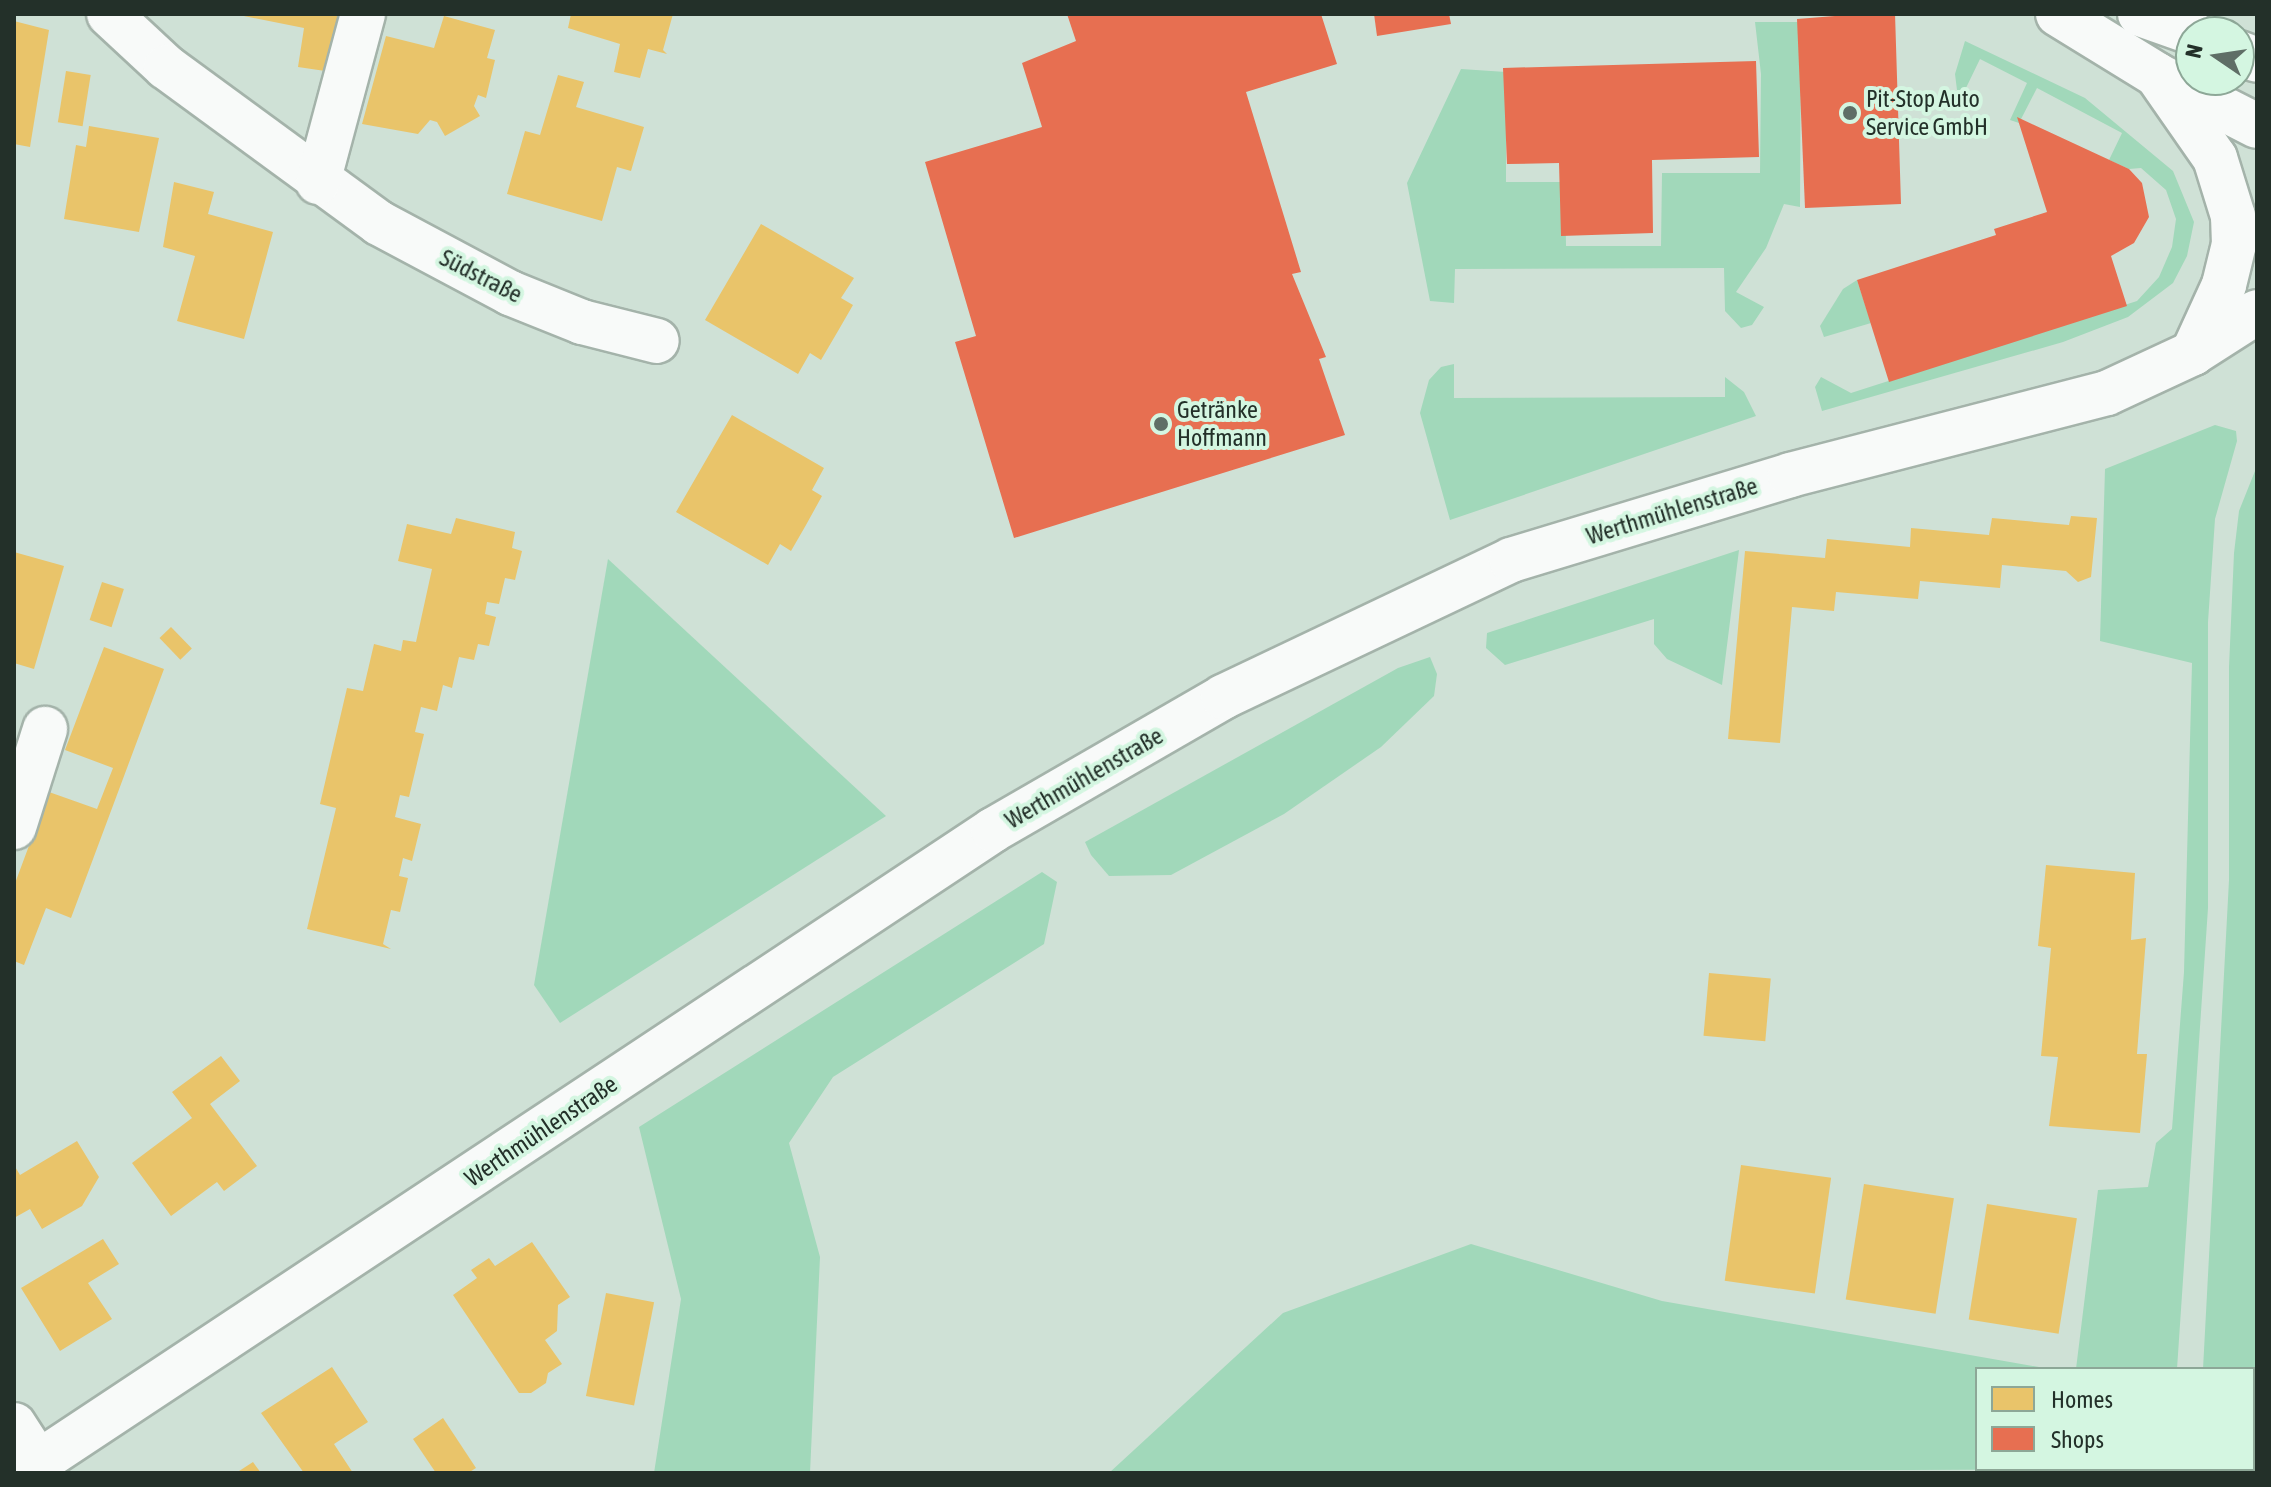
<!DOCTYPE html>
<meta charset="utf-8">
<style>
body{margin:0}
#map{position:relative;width:2271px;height:1487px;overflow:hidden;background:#cfe1d6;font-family:"Asap Condensed",sans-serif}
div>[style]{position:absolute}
.green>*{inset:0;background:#a1d8ba}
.water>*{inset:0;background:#72bf98}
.homes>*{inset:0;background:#e9c46a;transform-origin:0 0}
.shops>*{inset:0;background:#e76f51}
.roads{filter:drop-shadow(2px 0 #a4b3aa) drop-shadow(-2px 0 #a4b3aa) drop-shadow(0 2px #a4b3aa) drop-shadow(0 -2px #a4b3aa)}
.street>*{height:44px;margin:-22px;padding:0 22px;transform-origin:22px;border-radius:22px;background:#f8faf9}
.secondary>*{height:44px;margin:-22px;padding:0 22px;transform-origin:22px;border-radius:22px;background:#f8faf9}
.dots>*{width:22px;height:22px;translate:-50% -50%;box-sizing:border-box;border:4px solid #d4f6e1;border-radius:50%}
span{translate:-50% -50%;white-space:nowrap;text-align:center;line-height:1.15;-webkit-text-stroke:8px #d4f6e1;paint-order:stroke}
.poi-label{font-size:24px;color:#233029}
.left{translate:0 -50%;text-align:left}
.street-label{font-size:24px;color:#233029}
.frame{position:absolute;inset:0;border:16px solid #233029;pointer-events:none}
.legend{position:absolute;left:1975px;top:1367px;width:280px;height:104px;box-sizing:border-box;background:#d4f6e1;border:2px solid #8da797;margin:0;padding:10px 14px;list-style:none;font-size:24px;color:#233029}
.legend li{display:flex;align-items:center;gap:16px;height:40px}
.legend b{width:40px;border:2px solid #8da797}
.north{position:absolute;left:2175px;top:16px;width:80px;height:80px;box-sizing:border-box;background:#d4f6e1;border:2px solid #8da797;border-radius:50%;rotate:283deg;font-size:22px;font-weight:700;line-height:32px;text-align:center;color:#233029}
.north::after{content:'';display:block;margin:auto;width:28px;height:36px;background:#5f6e66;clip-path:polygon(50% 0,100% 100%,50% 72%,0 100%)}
</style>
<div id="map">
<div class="green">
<i style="clip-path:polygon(1755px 22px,1801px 22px,1800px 207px,1784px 204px,1766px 248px,1736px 292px,1764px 307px,1752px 325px,1741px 328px,1725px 311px,1724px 268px,1455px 269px,1454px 303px,1430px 301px,1407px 183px,1461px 69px,1506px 72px,1506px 182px,1565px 182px,1566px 246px,1661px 246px,1662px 173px,1760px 173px,1761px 74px)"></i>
<i style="clip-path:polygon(1965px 41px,2085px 98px,2173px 171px,2194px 222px,2187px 256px,2173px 283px,2128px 317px,2063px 342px,1822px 411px,1815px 387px,1821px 377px,1851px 393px,2137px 301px,2159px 277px,2172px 247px,2176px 219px,2166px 190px,2141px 168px,2129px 169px,2109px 160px,2122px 133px,2037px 88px,2019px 123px,2010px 120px,2027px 83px,1980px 59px,1965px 90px,1957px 90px,1955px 74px)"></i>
<i style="clip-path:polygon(1857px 280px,1871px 323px,1824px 337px,1820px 326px,1843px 289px)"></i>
<i style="clip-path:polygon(1454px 364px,1454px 398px,1725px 397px,1725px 377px,1744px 392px,1756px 416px,1450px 520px,1420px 413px,1429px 380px,1441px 367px)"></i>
<i style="clip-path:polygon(2215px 425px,2236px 431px,2237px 441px,2215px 519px,2208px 622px,2208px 908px,2177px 1369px,2076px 1369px,2098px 1190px,2148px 1187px,2156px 1143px,2172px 1129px,2184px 972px,2192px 663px,2100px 641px,2105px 469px)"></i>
<i style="clip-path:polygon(2257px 466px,2257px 1372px,2253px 1393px,2253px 1369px,2203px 1369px,2229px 880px,2229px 667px,2234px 553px,2239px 511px)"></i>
<i style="clip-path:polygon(1739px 550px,1722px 685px,1667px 659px,1654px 644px,1654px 619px,1505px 665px,1486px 648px,1487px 633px)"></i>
<i style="clip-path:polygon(608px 559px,886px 816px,560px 1023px,534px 985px)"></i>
<i style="clip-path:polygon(1430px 657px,1437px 674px,1434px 696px,1381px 747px,1284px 814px,1171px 875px,1109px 876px,1091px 855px,1085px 842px,1398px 668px)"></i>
<i style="clip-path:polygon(1042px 872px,1057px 882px,1044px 944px,833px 1077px,789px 1143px,820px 1257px,810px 1473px,654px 1473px,681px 1299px,639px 1127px)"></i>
<i style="clip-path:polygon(1471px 1244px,1662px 1301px,2050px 1369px,1977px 1369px,1977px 1469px,2146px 1469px,1109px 1473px,1283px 1313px)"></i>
</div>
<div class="water">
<i style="clip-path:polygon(2257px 1372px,2257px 1473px,2235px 1473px,2253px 1469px)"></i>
</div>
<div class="homes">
<i style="clip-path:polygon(234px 14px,341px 14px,332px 72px,298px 67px,304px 28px)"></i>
<i style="clip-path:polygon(571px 14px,673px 14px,663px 50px,667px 54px,648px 49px,640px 78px,614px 72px,620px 44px,568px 28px)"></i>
<i style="clip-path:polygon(444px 16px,495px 30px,487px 58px,495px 60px,486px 98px,478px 95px,474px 106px,480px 116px,445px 136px,437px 122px,430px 120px,418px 134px,362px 124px,386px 36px,434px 48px)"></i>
<i style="clip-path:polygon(14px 21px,49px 30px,30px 147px,14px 144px)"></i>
<i style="left:66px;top:71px;width:25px;height:52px;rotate:9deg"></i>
<i style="clip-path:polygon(558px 75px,584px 82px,576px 107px,644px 127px,631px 171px,617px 167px,602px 221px,507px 194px,525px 131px,540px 135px)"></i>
<i style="clip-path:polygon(89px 126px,159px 138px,139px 232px,64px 219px,76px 145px,86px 147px)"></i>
<i style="clip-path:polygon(174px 182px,214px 192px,208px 214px,273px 232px,244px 339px,177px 321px,195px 256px,163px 247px)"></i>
<i style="clip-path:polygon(761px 224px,854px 278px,841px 298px,853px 305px,838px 331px,821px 360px,810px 353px,798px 374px,705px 320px)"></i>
<i style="clip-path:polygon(732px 415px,824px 468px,812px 490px,822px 496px,806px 525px,791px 551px,780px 544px,768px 565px,676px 512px)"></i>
<i style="clip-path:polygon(2071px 516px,2097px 518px,2091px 577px,2078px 582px,2066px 571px,2002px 565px,2000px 588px,1920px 581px,1918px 599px,1836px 592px,1834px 611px,1792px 607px,1780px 743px,1728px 739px,1745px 551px,1825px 558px,1827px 539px,1910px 547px,1911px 528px,1989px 535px,1992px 518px,2069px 525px)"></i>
<i style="clip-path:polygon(456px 518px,515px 532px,512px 548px,522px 551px,515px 580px,505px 578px,499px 604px,487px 602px,485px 614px,496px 617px,489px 646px,478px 644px,474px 660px,459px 657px,452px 688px,443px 685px,437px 711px,421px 707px,415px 732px,424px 734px,409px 797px,400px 795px,395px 817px,421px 824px,412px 861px,403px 858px,399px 876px,408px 878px,400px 912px,391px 910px,383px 944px,391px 949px,307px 929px,336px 808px,320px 804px,347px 688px,363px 691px,374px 644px,401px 651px,403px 640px,416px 642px,432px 569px,398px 561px,407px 524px,451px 534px)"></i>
<i style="clip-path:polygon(14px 552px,64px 566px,34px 669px,14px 663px)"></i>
<i style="left:102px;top:582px;width:23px;height:40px;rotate:18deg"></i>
<i style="left:171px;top:627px;width:30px;height:16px;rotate:46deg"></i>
<i style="clip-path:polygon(104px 647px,164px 669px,71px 918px,46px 908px,24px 965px,14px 961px,14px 886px,49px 792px,97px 809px,113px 768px,65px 750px)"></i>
<i style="clip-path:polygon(2046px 865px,2135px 873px,2131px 940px,2146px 938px,2137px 1054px,2147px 1054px,2140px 1133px,2049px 1126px,2058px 1057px,2041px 1056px,2051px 948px,2038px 946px)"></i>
<i style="left:1709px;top:973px;width:62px;height:63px;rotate:5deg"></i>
<i style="clip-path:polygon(221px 1056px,240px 1081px,210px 1104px,257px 1166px,224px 1191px,217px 1182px,171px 1216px,132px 1163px,192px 1118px,172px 1092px)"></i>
<i style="clip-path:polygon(77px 1141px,99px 1177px,82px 1206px,42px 1229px,30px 1209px,14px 1218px,14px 1165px,20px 1175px)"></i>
<i style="left:1741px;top:1165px;width:91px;height:117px;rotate:8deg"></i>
<i style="left:1864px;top:1184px;width:91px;height:117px;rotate:9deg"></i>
<i style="left:1987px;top:1204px;width:91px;height:117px;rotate:9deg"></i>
<i style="clip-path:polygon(103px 1239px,119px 1264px,88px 1283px,112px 1319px,60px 1351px,21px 1288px)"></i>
<i style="clip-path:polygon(532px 1242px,570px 1297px,558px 1305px,557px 1331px,545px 1340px,562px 1364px,548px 1373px,546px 1383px,531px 1393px,519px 1393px,453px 1295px,477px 1278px,471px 1270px,489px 1258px,495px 1266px)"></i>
<i style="left:606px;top:1293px;width:49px;height:105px;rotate:11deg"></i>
<i style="clip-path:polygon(332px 1367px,368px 1422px,334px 1444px,353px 1473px,304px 1473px,261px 1413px)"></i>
<i style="clip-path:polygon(443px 1418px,476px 1468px,468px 1473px,436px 1473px,413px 1439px)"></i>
<i style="clip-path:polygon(253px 1462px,261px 1473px,236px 1473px)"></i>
</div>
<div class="shops">
<i style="clip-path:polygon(1067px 14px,1321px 14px,1337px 64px,1246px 92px,1301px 272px,1292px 274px,1326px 357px,1319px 359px,1345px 435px,1014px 538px,955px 342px,976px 336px,925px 162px,1042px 127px,1022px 63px,1076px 41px)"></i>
<i style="clip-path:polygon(1374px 14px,1449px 14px,1451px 24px,1377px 36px)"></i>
<i style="clip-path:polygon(1860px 14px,1895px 14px,1901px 204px,1805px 208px,1797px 19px)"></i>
<i style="clip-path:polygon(1756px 61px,1759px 157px,1652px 160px,1653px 233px,1561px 236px,1559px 163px,1507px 164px,1503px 68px)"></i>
<i style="clip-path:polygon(2017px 117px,2129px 169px,2142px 183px,2149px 217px,2134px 243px,2111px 256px,2127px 306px,1889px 382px,1857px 280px,1996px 235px,1994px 229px,2047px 212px)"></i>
</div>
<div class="roads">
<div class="street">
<i style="left:109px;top:14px;width:78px;rotate:42.9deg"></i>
<i style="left:166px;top:67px;width:264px;rotate:36.2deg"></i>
<i style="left:379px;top:223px;width:149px;rotate:28.1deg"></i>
<i style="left:510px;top:293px;width:78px;rotate:21.9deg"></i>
<i style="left:582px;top:322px;width:77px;rotate:14.2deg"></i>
<i style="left:318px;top:182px;width:174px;rotate:-75deg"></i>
<i style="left:14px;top:827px;width:103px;rotate:-72.4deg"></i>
<i style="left:14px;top:1425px;width:44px;rotate:57deg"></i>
</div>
<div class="secondary">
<i style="left:2058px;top:14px;width:116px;rotate:31.6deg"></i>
<i style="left:2157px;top:75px;width:112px;rotate:27deg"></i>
<i style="left:2140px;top:14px;width:54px;rotate:19.4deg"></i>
<i style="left:2239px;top:53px;width:19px;rotate:21deg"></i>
<i style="left:2157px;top:75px;width:101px;rotate:55.1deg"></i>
<i style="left:2215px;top:158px;width:61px;rotate:72.8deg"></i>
<i style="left:2233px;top:216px;width:28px;rotate:88deg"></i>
<i style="left:2234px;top:244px;width:42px;rotate:103.7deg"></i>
<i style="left:2224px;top:285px;width:75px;rotate:114.5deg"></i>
<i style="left:22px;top:1473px;width:1165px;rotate:-33.51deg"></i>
<i style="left:993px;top:830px;width:266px;rotate:-30deg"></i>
<i style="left:1223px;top:697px;width:319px;rotate:-25.4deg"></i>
<i style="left:1511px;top:560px;width:292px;rotate:-16.9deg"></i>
<i style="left:1790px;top:475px;width:327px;rotate:-14.5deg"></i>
<i style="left:2107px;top:393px;width:95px;rotate:-24.9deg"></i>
<i style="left:2193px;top:353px;width:76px;rotate:-32.6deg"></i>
</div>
</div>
<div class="dots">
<i style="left:1850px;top:113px;background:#5f6e66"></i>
<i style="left:1161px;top:424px;background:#5f6e66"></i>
</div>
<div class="poi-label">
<span class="left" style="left:1866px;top:113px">Pit-Stop Auto<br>Service GmbH</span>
<span class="left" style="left:1177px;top:424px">Getränke<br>Hoffmann</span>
</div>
<div class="street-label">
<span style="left:481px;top:276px;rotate:27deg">Südstraße</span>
<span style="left:1672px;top:511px;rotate:-17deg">Werthmühlenstraße</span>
<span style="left:1084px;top:778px;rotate:-30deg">Werthmühlenstraße</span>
<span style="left:541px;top:1131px;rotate:-34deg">Werthmühlenstraße</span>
</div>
<div class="frame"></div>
<ul class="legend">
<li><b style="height:22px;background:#e9c46a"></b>Homes</li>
<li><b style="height:22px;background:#e76f51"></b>Shops</li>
</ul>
<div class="north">N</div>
</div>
